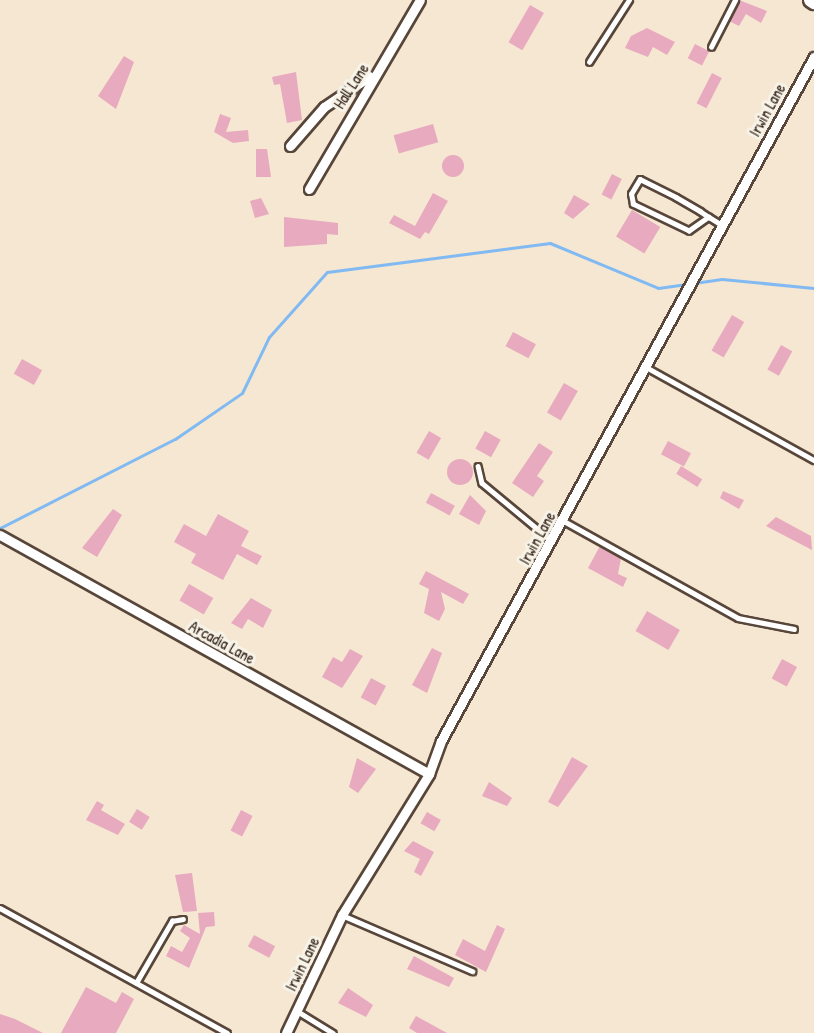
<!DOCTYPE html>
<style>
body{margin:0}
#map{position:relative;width:814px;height:1033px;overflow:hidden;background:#f5e7d2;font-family:"Patrick Hand",sans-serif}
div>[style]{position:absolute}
.stream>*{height:3px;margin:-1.5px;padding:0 1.5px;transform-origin:1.5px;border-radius:1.5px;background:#81baf2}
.building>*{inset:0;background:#e8aabf;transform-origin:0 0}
.round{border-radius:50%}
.roads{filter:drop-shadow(2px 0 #574639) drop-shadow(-2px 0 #574639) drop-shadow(0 2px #574639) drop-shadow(0 -2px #574639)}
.lane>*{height:4.5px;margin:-2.25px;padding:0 2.25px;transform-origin:2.25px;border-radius:2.25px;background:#fff}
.street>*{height:9px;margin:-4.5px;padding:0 4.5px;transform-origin:4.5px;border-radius:4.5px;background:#fff}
.secondary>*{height:14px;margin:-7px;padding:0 7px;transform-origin:7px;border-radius:7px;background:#fff}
span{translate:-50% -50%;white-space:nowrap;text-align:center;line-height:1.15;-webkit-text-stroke:6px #f7f3e8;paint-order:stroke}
.street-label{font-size:16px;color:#3b2a1e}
</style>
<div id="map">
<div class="stream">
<i style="left:694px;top:283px;width:28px;rotate:-8deg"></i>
<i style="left:722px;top:279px;width:92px;rotate:5.6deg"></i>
<i style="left:0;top:528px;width:196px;rotate:-27deg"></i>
<i style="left:175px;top:439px;width:81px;rotate:-34.5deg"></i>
<i style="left:242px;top:393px;width:62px;rotate:-64.3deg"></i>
<i style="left:269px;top:337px;width:87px;rotate:-48.3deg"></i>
<i style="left:327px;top:272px;width:225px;rotate:-7.4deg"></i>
<i style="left:550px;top:243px;width:117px;rotate:22.6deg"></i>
<i style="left:658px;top:288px;width:29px;rotate:-8deg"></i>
</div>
<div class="building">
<i style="clip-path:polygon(739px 0,767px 11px,761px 23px,746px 14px,739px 26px,729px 21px)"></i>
<i style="left:530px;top:5px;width:16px;height:43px;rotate:30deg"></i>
<i style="clip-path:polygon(647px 28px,675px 42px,667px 55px,653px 47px,648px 57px,625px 48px,631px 36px)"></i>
<i style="left:695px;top:44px;width:16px;height:16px;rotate:27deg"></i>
<i style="clip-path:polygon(124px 56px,134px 62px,116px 109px,98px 96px)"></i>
<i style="clip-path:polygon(296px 72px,302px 120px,287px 123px,280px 84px,274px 85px,272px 77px)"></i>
<i style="left:712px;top:73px;width:11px;height:34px;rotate:27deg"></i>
<i style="clip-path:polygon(220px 114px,231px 118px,226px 132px,248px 130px,249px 141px,233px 143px,214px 132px)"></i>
<i style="left:433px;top:124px;width:19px;height:41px;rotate:74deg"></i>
<i style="clip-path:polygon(256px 149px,267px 149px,271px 177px,256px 177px)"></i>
<i class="round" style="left:442px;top:155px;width:22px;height:22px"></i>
<i style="left:612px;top:174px;width:11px;height:23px;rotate:27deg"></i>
<i style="clip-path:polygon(433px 193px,448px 201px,429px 234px,425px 232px,420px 239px,389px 223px,394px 215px,415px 226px)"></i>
<i style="clip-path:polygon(574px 195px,590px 204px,573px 219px,564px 213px)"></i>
<i style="clip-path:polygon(261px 198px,269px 214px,255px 218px,250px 201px)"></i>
<i style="left:632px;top:210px;width:33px;height:31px;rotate:31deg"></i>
<i style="clip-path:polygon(284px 217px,338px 223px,338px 235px,327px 234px,327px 244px,284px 247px)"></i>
<i style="left:732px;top:315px;width:14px;height:41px;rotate:30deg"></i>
<i style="left:513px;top:332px;width:26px;height:16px;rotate:28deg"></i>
<i style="left:781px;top:345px;width:13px;height:28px;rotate:29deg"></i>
<i style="left:22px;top:359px;width:23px;height:17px;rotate:29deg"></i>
<i style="left:564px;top:383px;width:16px;height:34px;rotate:30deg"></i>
<i style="left:429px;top:431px;width:14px;height:25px;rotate:30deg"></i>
<i style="left:485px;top:431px;width:18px;height:20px;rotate:29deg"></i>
<i style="left:668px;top:441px;width:26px;height:15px;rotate:28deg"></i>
<i style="clip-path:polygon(539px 443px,553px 452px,537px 476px,544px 481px,533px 497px,512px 483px)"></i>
<i class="round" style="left:447px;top:459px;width:26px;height:26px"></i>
<i style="left:681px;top:466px;width:25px;height:9px;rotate:32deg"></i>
<i style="clip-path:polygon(723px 491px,744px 500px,739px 509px,720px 498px)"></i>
<i style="left:431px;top:493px;width:27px;height:11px;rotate:28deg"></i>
<i style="clip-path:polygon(470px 495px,486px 511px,479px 525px,459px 514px)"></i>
<i style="clip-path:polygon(113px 509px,122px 515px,97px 557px,82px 548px)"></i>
<i style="clip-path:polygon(218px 514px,249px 531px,241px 546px,262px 556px,257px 565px,237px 554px,223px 580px,191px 563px,196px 554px,174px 542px,184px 524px,206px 536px)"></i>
<i style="clip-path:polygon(776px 517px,811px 536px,812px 550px,766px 526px)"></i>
<i style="clip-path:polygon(600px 546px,621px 558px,618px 574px,627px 578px,623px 587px,588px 568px)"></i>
<i style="clip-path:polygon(426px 571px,469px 594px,463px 604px,441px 592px,445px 609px,439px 621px,424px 613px,429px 589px,419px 584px)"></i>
<i style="left:189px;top:584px;width:28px;height:19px;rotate:30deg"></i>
<i style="clip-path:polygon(251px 598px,272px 610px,263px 628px,248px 619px,242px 629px,231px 623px)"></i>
<i style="left:647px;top:611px;width:38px;height:23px;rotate:30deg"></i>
<i style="clip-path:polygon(432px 648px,442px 653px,427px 693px,412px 685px)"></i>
<i style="clip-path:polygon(350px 649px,363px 656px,342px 688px,322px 677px,333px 657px,342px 662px)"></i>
<i style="left:782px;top:659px;width:17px;height:22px;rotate:28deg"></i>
<i style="left:371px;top:678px;width:17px;height:22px;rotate:28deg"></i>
<i style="clip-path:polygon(572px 757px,588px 766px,558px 807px,548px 802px)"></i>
<i style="clip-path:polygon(357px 758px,376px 769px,358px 793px,349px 787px)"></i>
<i style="clip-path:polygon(489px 782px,512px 798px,507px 806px,482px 796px)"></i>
<i style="clip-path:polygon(97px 801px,104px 805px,101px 810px,125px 824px,118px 835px,86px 820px)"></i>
<i style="left:137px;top:809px;width:15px;height:15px;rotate:32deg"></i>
<i style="left:241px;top:810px;width:13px;height:23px;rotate:27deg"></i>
<i style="left:427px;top:812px;width:16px;height:13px;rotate:30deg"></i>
<i style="clip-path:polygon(413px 841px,434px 852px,421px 876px,414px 872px,420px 859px,404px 851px)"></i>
<i style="clip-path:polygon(192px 873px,197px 911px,183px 912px,175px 875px)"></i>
<i style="clip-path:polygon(214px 912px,215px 926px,206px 927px,189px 968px,166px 956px,171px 946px,182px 952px,190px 938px,180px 931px,184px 925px,200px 934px,198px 913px)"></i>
<i style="clip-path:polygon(497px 925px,505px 929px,486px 972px,455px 955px,463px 939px,485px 951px)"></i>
<i style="left:254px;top:935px;width:24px;height:13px;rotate:28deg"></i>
<i style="clip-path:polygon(414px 956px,454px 978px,449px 987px,407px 969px)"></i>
<i style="clip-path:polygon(86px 987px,116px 1003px,122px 992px,134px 999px,116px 1033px,61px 1033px)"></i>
<i style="clip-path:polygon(348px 988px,373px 1005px,366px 1017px,338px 1003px)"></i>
<i style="clip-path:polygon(0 1014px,15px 1019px,43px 1033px,0 1033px)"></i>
<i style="clip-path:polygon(416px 1016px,447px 1033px,417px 1033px,409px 1028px)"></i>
</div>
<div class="roads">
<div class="lane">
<i style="left:711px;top:47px;width:53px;rotate:-62.9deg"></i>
<i style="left:589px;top:62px;width:74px;rotate:-57.2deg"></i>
<i style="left:709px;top:217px;width:24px;rotate:145deg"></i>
<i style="left:689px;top:231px;width:62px;rotate:-154.3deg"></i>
<i style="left:633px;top:204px;width:10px;rotate:-101deg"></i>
<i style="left:631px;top:194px;width:17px;rotate:-59deg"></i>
<i style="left:640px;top:179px;width:40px;rotate:26.6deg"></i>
<i style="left:676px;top:197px;width:28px;rotate:30deg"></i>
<i style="left:700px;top:211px;width:11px;rotate:34deg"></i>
<i style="left:709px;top:217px;width:15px;rotate:32deg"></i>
<i style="left:646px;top:367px;width:192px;rotate:29deg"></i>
<i style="left:478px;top:466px;width:17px;rotate:77deg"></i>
<i style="left:482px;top:483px;width:89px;rotate:39.6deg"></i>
<i style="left:564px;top:521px;width:199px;rotate:29.1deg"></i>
<i style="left:738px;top:618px;width:57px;rotate:11.1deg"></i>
<i style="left:0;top:908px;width:259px;rotate:28.8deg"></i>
<i style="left:342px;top:915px;width:142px;rotate:23.3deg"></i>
<i style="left:136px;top:983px;width:72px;rotate:-59.9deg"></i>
<i style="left:172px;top:921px;width:11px;rotate:-10deg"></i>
<i style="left:297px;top:1011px;width:42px;rotate:31.4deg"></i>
</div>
<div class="street">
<i style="left:290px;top:146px;width:52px;rotate:-48.9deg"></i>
<i style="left:324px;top:107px;width:55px;rotate:-34deg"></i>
<i style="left:309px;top:189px;width:219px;rotate:-59.6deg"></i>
<i style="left:0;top:535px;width:491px;rotate:29.1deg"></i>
<i style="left:286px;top:1033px;width:131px;rotate:-64.6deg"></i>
<i style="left:342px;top:915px;width:166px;rotate:-58.3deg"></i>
<i style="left:429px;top:774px;width:35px;rotate:-70deg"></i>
<i style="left:441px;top:741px;width:779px;rotate:-61.4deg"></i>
</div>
<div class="secondary">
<i style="left:811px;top:0;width:4px;rotate:34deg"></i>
</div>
</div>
<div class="street-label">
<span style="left:351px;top:86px;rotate:-57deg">Hall Lane</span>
<span style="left:767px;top:110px;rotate:-61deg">Irwin Lane</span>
<span style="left:537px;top:538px;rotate:-61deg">Irwin Lane</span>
<span style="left:222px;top:642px;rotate:29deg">Arcadia Lane</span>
<span style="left:302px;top:964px;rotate:-64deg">Irwin Lane</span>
</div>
</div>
